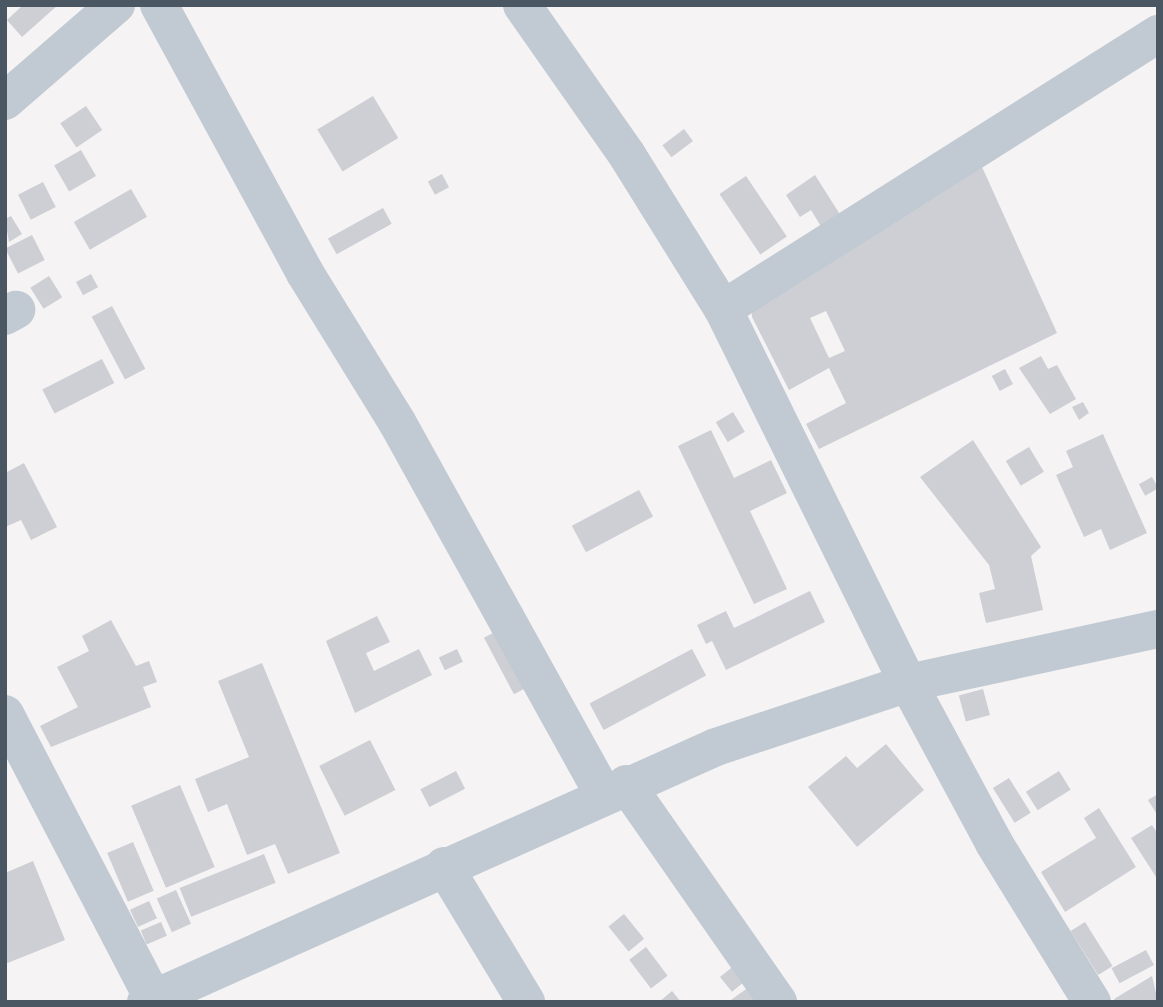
<!DOCTYPE html>
<style>
body{margin:0}
#map{position:relative;width:1163px;height:1007px;overflow:hidden;background:#f5f3f3;font-family:Raleway,sans-serif}
div>[style]{position:absolute}
.building>*{inset:0;background:#cdcfd5;transform-origin:0 0}
.minor>*{height:38px;margin:-19px;padding:0 19px;transform-origin:19px;border-radius:19px;background:#c1cad2}
span{translate:-50% -50%;white-space:nowrap;text-align:center;line-height:1.15;-webkit-text-stroke:7px #fff;paint-order:stroke}
.frame{position:absolute;inset:0;border:7px solid #4a5661;pointer-events:none}
</style>
<div id="map">
<div class="building">
<i style="clip-path:polygon(23px 5px,58px 5px,22px 37px,7px 20px)"></i>
<i style="left:373px;top:96px;width:49px;height:65px;rotate:59deg"></i>
<i style="left:86px;top:106px;width:29px;height:31px;rotate:56deg"></i>
<i style="left:684px;top:129px;width:15px;height:27px;rotate:53deg"></i>
<i style="left:81px;top:150px;width:30px;height:31px;rotate:60deg"></i>
<i style="clip-path:polygon(evenodd,978px 158px,1057px 333px,819px 449px,806px 424px,846px 403px,829px 368px,789px 390px,752px 317px,751px 300px,978px 158px,826px 311px,845px 351px,829px 358px,810px 318px,826px 311px)"></i>
<i style="left:442px;top:174px;width:15px;height:16px;rotate:62deg"></i>
<i style="clip-path:polygon(815px 175px,841px 216px,822px 228px,811px 210px,800px 217px,786px 195px)"></i>
<i style="left:746px;top:176px;width:73px;height:32px;rotate:56deg"></i>
<i style="left:43px;top:182px;width:28px;height:28px;rotate:63deg"></i>
<i style="left:131px;top:189px;width:32px;height:66px;rotate:60deg"></i>
<i style="left:383px;top:208px;width:18px;height:63px;rotate:61deg"></i>
<i style="clip-path:polygon(11px 216px,22px 234px,9px 242px,5px 219px)"></i>
<i style="left:32px;top:235px;width:28px;height:30px;rotate:63deg"></i>
<i style="left:91px;top:274px;width:15px;height:17px;rotate:62deg"></i>
<i style="left:49px;top:276px;width:25px;height:22px;rotate:58deg"></i>
<i style="left:112px;top:306px;width:71px;height:23px;rotate:62deg"></i>
<i style="clip-path:polygon(1041px 356px,1048px 369px,1057px 365px,1076px 399px,1050px 414px,1019px 368px)"></i>
<i style="left:102px;top:359px;width:27px;height:67px;rotate:63deg"></i>
<i style="left:1005px;top:369px;width:17px;height:15px;rotate:62deg"></i>
<i style="clip-path:polygon(1083px 402px,1089px 413px,1079px 420px,1072px 407px)"></i>
<i style="left:733px;top:412px;width:23px;height:20px;rotate:59deg"></i>
<i style="clip-path:polygon(711px 430px,734px 478px,771px 460px,787px 493px,750px 511px,787px 589px,754px 604px,678px 446px)"></i>
<i style="clip-path:polygon(1103px 434px,1147px 533px,1110px 550px,1101px 529px,1084px 537px,1056px 475px,1073px 467px,1066px 451px)"></i>
<i style="clip-path:polygon(973px 440px,1041px 547px,1031px 556px,1043px 610px,986px 623px,979px 593px,995px 589px,989px 565px,920px 477px)"></i>
<i style="left:1029px;top:447px;width:29px;height:27px;rotate:59deg"></i>
<i style="clip-path:polygon(24px 463px,57px 527px,31px 540px,21px 520px,5px 527px,5px 473px)"></i>
<i style="left:1152px;top:477px;width:13px;height:15px;rotate:61deg"></i>
<i style="left:639px;top:490px;width:30px;height:76px;rotate:62deg"></i>
<i style="clip-path:polygon(810px 591px,825px 622px,726px 670px,712px 641px,706px 644px,697px 625px,726px 611px,734px 628px)"></i>
<i style="clip-path:polygon(377px 616px,390px 642px,366px 653px,374px 671px,419px 649px,432px 675px,355px 713px,326px 641px)"></i>
<i style="clip-path:polygon(111px 620px,136px 666px,149px 661px,157px 682px,143px 687px,151px 707px,51px 747px,40px 726px,78px 707px,57px 667px,89px 651px,82px 636px)"></i>
<i style="left:506px;top:626px;width:64px;height:25px;rotate:62deg"></i>
<i style="left:457px;top:649px;width:14px;height:20px;rotate:65deg"></i>
<i style="left:692px;top:649px;width:30px;height:116px;rotate:62deg"></i>
<i style="clip-path:polygon(262px 663px,340px 853px,288px 874px,275px 844px,247px 855px,227px 804px,208px 812px,195px 779px,249px 757px,218px 681px)"></i>
<i style="left:983px;top:689px;width:27px;height:25px;rotate:75deg"></i>
<i style="left:370px;top:740px;width:56px;height:57px;rotate:63deg"></i>
<i style="clip-path:polygon(886px 744px,924px 790px,857px 847px,808px 787px,846px 756px,857px 768px)"></i>
<i style="left:456px;top:771px;width:20px;height:40px;rotate:63deg"></i>
<i style="left:1059px;top:771px;width:22px;height:39px;rotate:58deg"></i>
<i style="left:1009px;top:778px;width:41px;height:19px;rotate:58deg"></i>
<i style="left:180px;top:785px;width:89px;height:53px;rotate:67deg"></i>
<i style="clip-path:polygon(1158px 794px,1158px 816px,1148px 800px)"></i>
<i style="clip-path:polygon(1099px 808px,1136px 867px,1065px 912px,1041px 872px,1096px 838px,1084px 818px)"></i>
<i style="clip-path:polygon(1152px 825px,1158px 834px,1158px 880px,1131px 838px)"></i>
<i style="left:133px;top:842px;width:53px;height:28px;rotate:67deg"></i>
<i style="left:264px;top:854px;width:31px;height:91px;rotate:68deg"></i>
<i style="clip-path:polygon(33px 861px,65px 940px,5px 964px,5px 873px)"></i>
<i style="left:176px;top:890px;width:37px;height:21px;rotate:66deg"></i>
<i style="left:149px;top:901px;width:19px;height:21px;rotate:65deg"></i>
<i style="left:624px;top:914px;width:32px;height:20px;rotate:51deg"></i>
<i style="left:161px;top:922px;width:15px;height:22px;rotate:67deg"></i>
<i style="left:1085px;top:922px;width:52px;height:17px;rotate:58deg"></i>
<i style="left:646px;top:947px;width:36px;height:21px;rotate:53deg"></i>
<i style="left:1146px;top:950px;width:17px;height:39px;rotate:62deg"></i>
<i style="left:741px;top:960px;width:19px;height:27px;rotate:51deg"></i>
<i style="clip-path:polygon(1152px 976px,1158px 1002px,1116px 1002px,1114px 999px)"></i>
<i style="clip-path:polygon(753px 984px,758px 1002px,732px 1002px,731px 1000px)"></i>
<i style="clip-path:polygon(672px 991px,681px 1002px,659px 1002px)"></i>
</div>
<div class="minor">
<i style="left:159px;top:5px;width:305px;rotate:61.4deg"></i>
<i style="left:305px;top:273px;width:175px;rotate:58.3deg"></i>
<i style="left:397px;top:422px;width:424px;rotate:61deg"></i>
<i style="left:522px;top:5px;width:183px;rotate:55deg"></i>
<i style="left:627px;top:155px;width:181px;rotate:58.1deg"></i>
<i style="left:723px;top:309px;width:417px;rotate:63.7deg"></i>
<i style="left:908px;top:683px;width:182px;rotate:61.7deg"></i>
<i style="left:994px;top:843px;width:187px;rotate:58.4deg"></i>
<i style="left:5px;top:101px;width:147px;rotate:-40.9deg"></i>
<i style="left:723px;top:309px;width:515px;rotate:-32.3deg"></i>
<i style="left:5px;top:316px;width:13px;rotate:-29deg"></i>
<i style="left:5px;top:714px;width:325px;rotate:62.5deg"></i>
<i style="left:626px;top:784px;width:266px;rotate:55.1deg"></i>
<i style="left:444px;top:866px;width:159px;rotate:58.9deg"></i>
<i style="left:146px;top:1002px;width:624px;rotate:-24.1deg"></i>
<i style="left:716px;top:747px;width:202px;rotate:-18.4deg"></i>
<i style="left:908px;top:683px;width:256px;rotate:-12.2deg"></i>
</div>
<div class="frame"></div>
</div>
